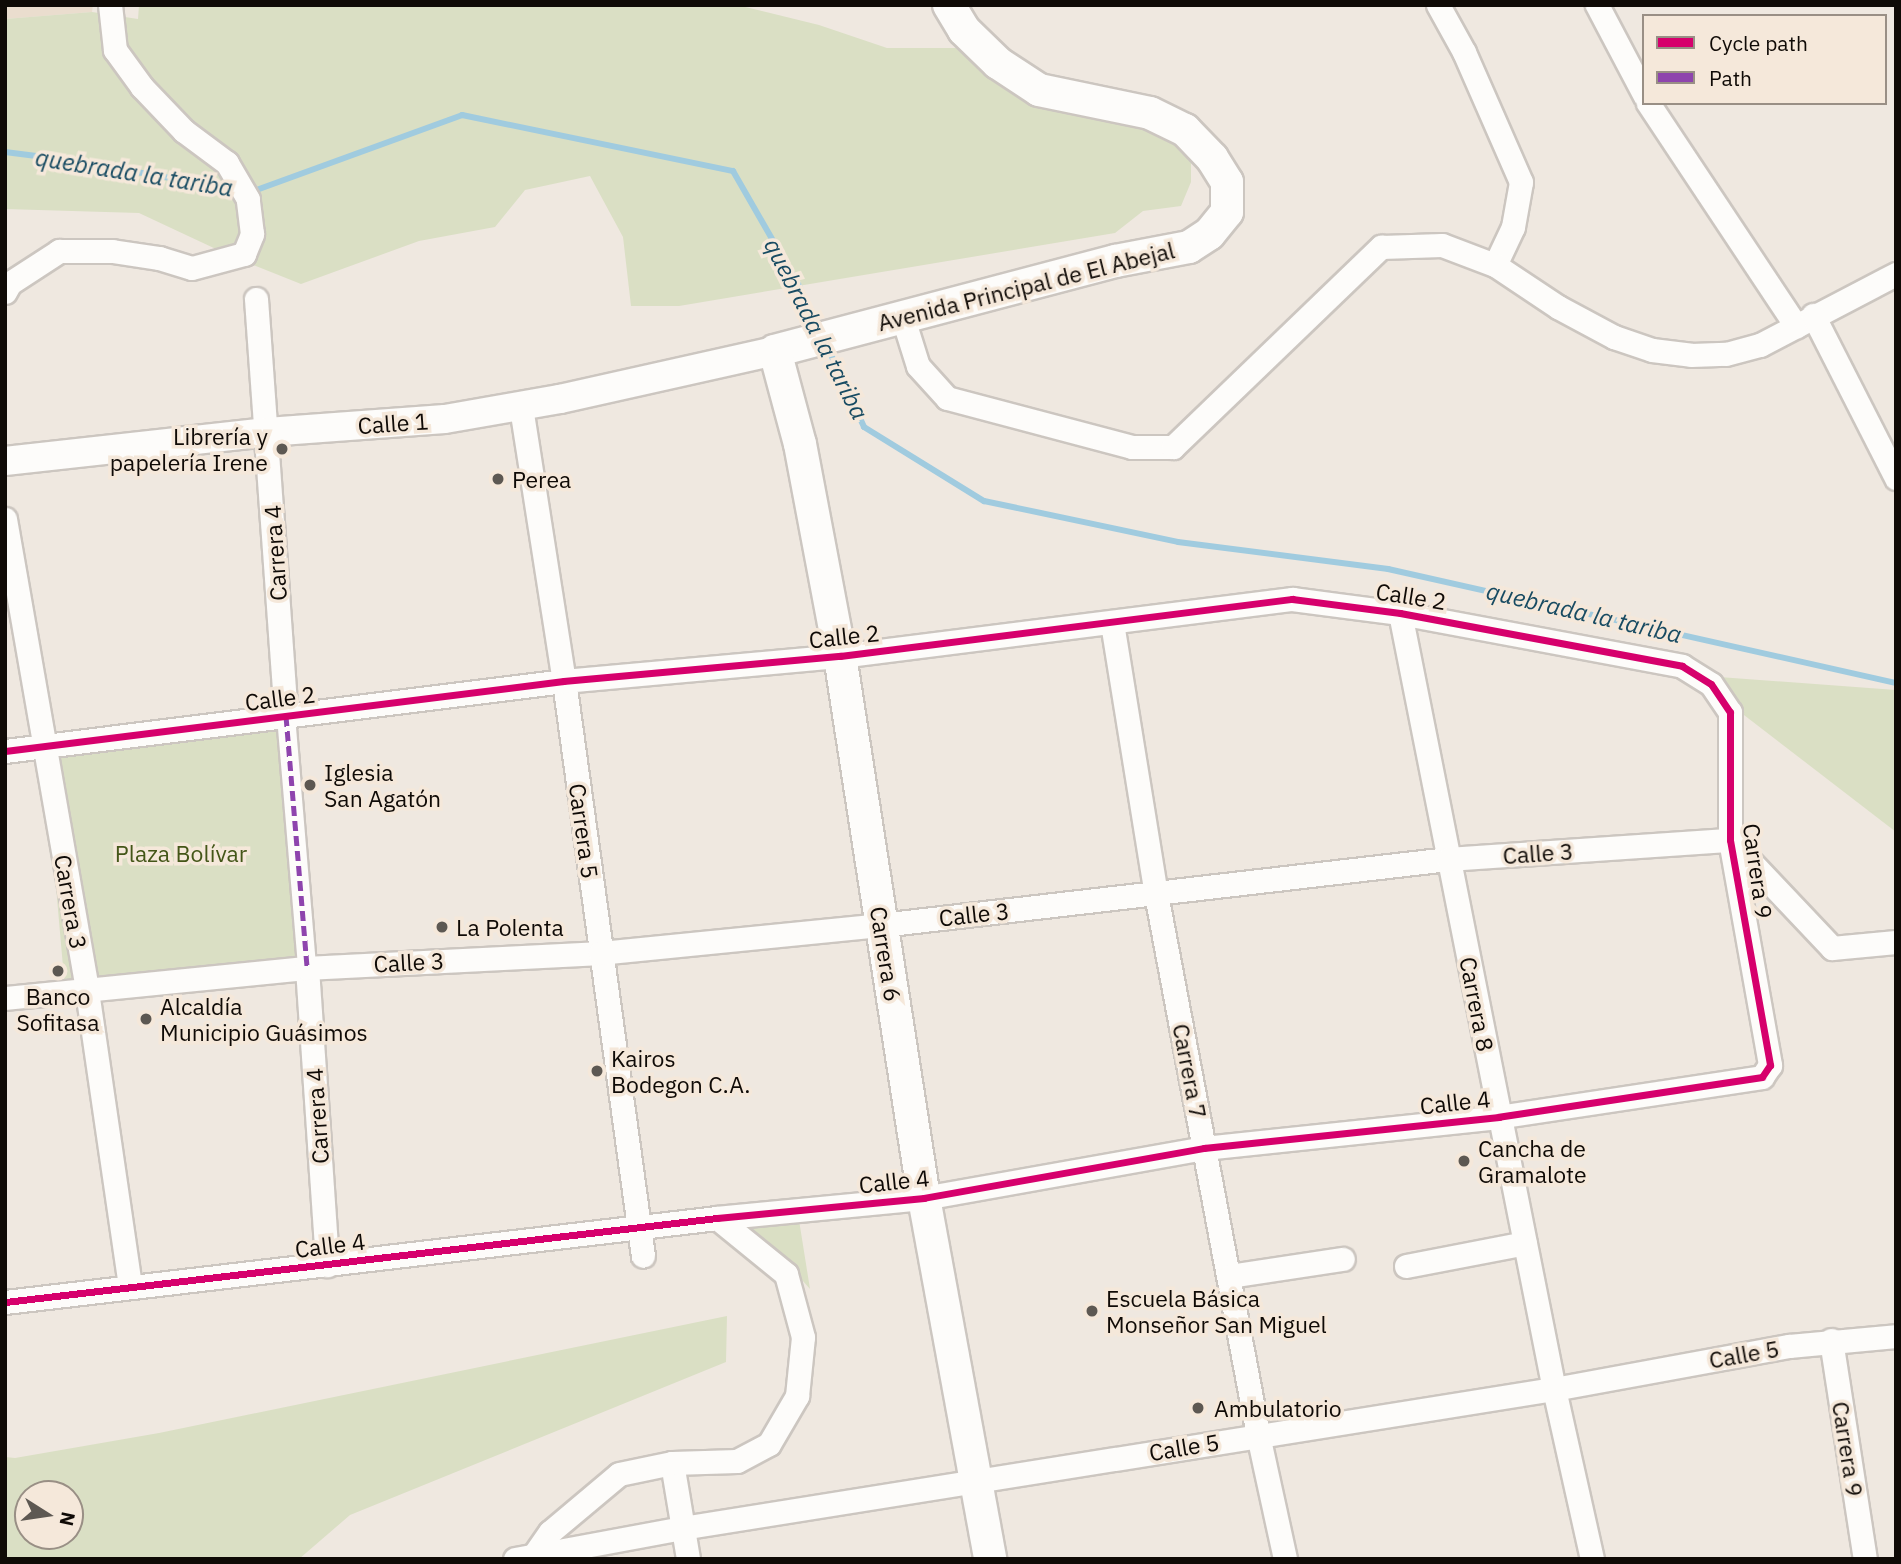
<!DOCTYPE html>
<meta charset="utf-8">
<style>
body{margin:0}
#map{position:relative;width:1901px;height:1564px;overflow:hidden;background:#efe8e0;font-family:"IBM Plex Sans",sans-serif}
div>[style]{position:absolute}
.built>*{inset:0;background:#eaddce}
.green>*{inset:0;background:#dadfc4;transform-origin:0 0}
.stream>*{height:6px;margin:-3px;padding:0 3px;transform-origin:3px;border-radius:3px;background:#a0cbdf}
.roads{filter:drop-shadow(2px 0 #ccc6c0) drop-shadow(-2px 0 #ccc6c0) drop-shadow(0 2px #ccc6c0) drop-shadow(0 -2px #ccc6c0)}
.pedestrian>*{height:18px;margin:-9px;padding:0 9px;transform-origin:9px;border-radius:9px;background:#fdfcfa}
.minor>*{height:23px;margin:-11.5px;padding:0 11.5px;transform-origin:11.5px;border-radius:11.5px;background:#fdfcfa}
.tertiary>*{height:28px;margin:-14px;padding:0 14px;transform-origin:14px;border-radius:14px;background:#fdfcfa}
.secondary>*{height:32px;margin:-16px;padding:0 16px;transform-origin:16px;border-radius:16px;background:#fdfcfa}
.quiet>*{height:5px;margin-top:-2.5px;transform-origin:0;background:repeating-linear-gradient(90deg,#8e44ad 0 10px,transparent 0 15px)}
.cycleway>*{height:7px;margin:-3.5px;padding:0 3.5px;transform-origin:3.5px;border-radius:3.5px;background:#d6006c}
.dots>*{width:19px;height:19px;translate:-50% -50%;box-sizing:border-box;border:4px solid #f5e8da;border-radius:50%}
span{translate:-50% -50%;white-space:nowrap;text-align:center;line-height:1.15;-webkit-text-stroke:7px #f5e8da;paint-order:stroke}
.street-label{font-size:23px;color:#0f0a06}
.poi-label{font-size:23px;color:#0f0a06}
.right{translate:-100% -50%;text-align:right}
.left{translate:0 -50%;text-align:left}
.park-label{font-size:23px;color:#445618}
.water-label{font-size:24px;color:#184b62;font-style:italic}
.frame{position:absolute;inset:0;border:7px solid #0f0a06;pointer-events:none}
.legend{position:absolute;left:1642px;top:14px;width:245px;height:91px;box-sizing:border-box;background:#f5e8da;border:2px solid #998f85;margin:0;padding:9px 12px;list-style:none;font-size:21px;color:#0f0a06}
.legend li{display:flex;align-items:center;gap:14px;height:35px}
.legend b{width:35px;border:2px solid #998f85}
.north{position:absolute;left:14px;top:1480px;width:70px;height:70px;box-sizing:border-box;background:#f5e8da;border:2px solid #998f85;border-radius:50%;rotate:102deg;font-size:19px;font-weight:700;line-height:28px;text-align:center;color:#0f0a06}
.north::after{content:'';display:block;margin:auto;width:24px;height:32px;background:#5d5852;clip-path:polygon(50% 0,100% 100%,50% 72%,0 100%)}
</style>
<div id="map">
<div class="built">
<i style="clip-path:polygon(5px 5px,93px 5px,92px 12px,5px 19px)"></i>
</div>
<div class="green">
<i style="clip-path:polygon(139px 5px,737px 5px,819px 25px,887px 48px,956px 48px,1034px 100px,1176px 138px,1191px 163px,1191px 182px,1181px 206px,1143px 211px,1115px 233px,679px 306px,631px 306px,623px 237px,590px 176px,525px 190px,495px 227px,419px 241px,301px 284px,233px 257px,139px 213px,5px 209px,5px 19px,92px 12px,138px 19px)"></i>
<i style="clip-path:polygon(1692px 675px,1896px 690px,1896px 832px)"></i>
<i style="left:286px;top:716px;width:253px;height:244px;rotate:85deg"></i>
<i style="clip-path:polygon(799px 1220px,810px 1289px,778px 1253px,739px 1225px)"></i>
<i style="clip-path:polygon(evenodd,727px 1316px,726px 1362px,350px 1515px,299px 1559px,5px 1559px,5px 1457px,15px 1458px,159px 1433px,727px 1316px,70px 1494px,70px 1536px,28px 1536px,28px 1494px,70px 1494px)"></i>
</div>
<div class="stream">
<i style="left:5px;top:152px;width:71px;rotate:7.3deg"></i>
<i style="left:75px;top:161px;width:165px;rotate:10.1deg"></i>
<i style="left:251px;top:192px;width:225px;rotate:-20deg"></i>
<i style="left:462px;top:115px;width:277px;rotate:11.7deg"></i>
<i style="left:733px;top:171px;width:133px;rotate:60.1deg"></i>
<i style="left:799px;top:286px;width:48px;rotate:65.6deg"></i>
<i style="left:827px;top:346px;width:89px;rotate:65.4deg"></i>
<i style="left:864px;top:427px;width:141px;rotate:31.7deg"></i>
<i style="left:984px;top:501px;width:198px;rotate:11.9deg"></i>
<i style="left:1178px;top:542px;width:212px;rotate:7.3deg"></i>
<i style="left:1388px;top:569px;width:521px;rotate:12.65deg"></i>
</div>
<div class="roads">
<div class="pedestrian">
<i style="left:286px;top:716px;width:253px;rotate:85.2deg"></i>
</div>
<div class="minor">
<i style="left:1438px;top:5px;width:54px;rotate:61deg"></i>
<i style="left:1464px;top:52px;width:142px;rotate:66.3deg"></i>
<i style="left:1521px;top:182px;width:46px;rotate:100.1deg"></i>
<i style="left:1513px;top:227px;width:42px;rotate:115.3deg"></i>
<i style="left:1597px;top:5px;width:101px;rotate:62.2deg"></i>
<i style="left:1648px;top:103px;width:268px;rotate:56.4deg"></i>
<i style="left:5px;top:292px;width:10px;rotate:-61deg"></i>
<i style="left:10px;top:283px;width:59px;rotate:-33.1deg"></i>
<i style="left:59px;top:251px;width:53px"></i>
<i style="left:112px;top:251px;width:48px;rotate:8.5deg"></i>
<i style="left:159px;top:258px;width:34px;rotate:17deg"></i>
<i style="left:192px;top:268px;width:54px;rotate:-15.1deg"></i>
<i style="left:244px;top:254px;width:22px;rotate:-68deg"></i>
<i style="left:252px;top:234px;width:35px;rotate:-97deg"></i>
<i style="left:248px;top:199px;width:42px;rotate:-120.3deg"></i>
<i style="left:227px;top:163px;width:54px;rotate:-143.3deg"></i>
<i style="left:184px;top:131px;width:61px;rotate:-133.7deg"></i>
<i style="left:142px;top:87px;width:46px;rotate:-126.1deg"></i>
<i style="left:115px;top:50px;width:45px;rotate:-96.3deg"></i>
<i style="left:256px;top:299px;width:418px;rotate:85.9deg"></i>
<i style="left:902px;top:315px;width:53px;rotate:72.6deg"></i>
<i style="left:918px;top:366px;width:43px;rotate:47.8deg"></i>
<i style="left:947px;top:398px;width:191px;rotate:14.8deg"></i>
<i style="left:1132px;top:447px;width:41px"></i>
<i style="left:1173px;top:447px;width:289px;rotate:-43.9deg"></i>
<i style="left:1381px;top:247px;width:61px;rotate:-1.9deg"></i>
<i style="left:1442px;top:245px;width:57px;rotate:20.7deg"></i>
<i style="left:1495px;top:265px;width:76px;rotate:33.7deg"></i>
<i style="left:1558px;top:307px;width:64px;rotate:28.2deg"></i>
<i style="left:1614px;top:337px;width:40px;rotate:18.9deg"></i>
<i style="left:1652px;top:350px;width:39px;rotate:7deg"></i>
<i style="left:1691px;top:355px;width:35px;rotate:-2deg"></i>
<i style="left:1726px;top:354px;width:35px;rotate:-15deg"></i>
<i style="left:1760px;top:345px;width:153px;rotate:-27.6deg"></i>
<i style="left:1813px;top:315px;width:183px;rotate:63deg"></i>
<i style="left:521px;top:407px;width:277px;rotate:81.1deg"></i>
<i style="left:564px;top:681px;width:580px;rotate:82.18deg"></i>
<i style="left:5px;top:519px;width:479px;rotate:80.1deg"></i>
<i style="left:87px;top:991px;width:298px;rotate:81.7deg"></i>
<i style="left:1400px;top:613px;width:791px;rotate:78.78deg"></i>
<i style="left:1554px;top:1389px;width:174px;rotate:77.4deg"></i>
<i style="left:1112px;top:623px;width:275px;rotate:80.8deg"></i>
<i style="left:1156px;top:894px;width:551px;rotate:79.32deg"></i>
<i style="left:1258px;top:1435px;width:127px;rotate:77.7deg"></i>
<i style="left:5px;top:751px;width:563px;rotate:-7.14deg"></i>
<i style="left:564px;top:681px;width:277px;rotate:-5.2deg"></i>
<i style="left:840px;top:656px;width:456px;rotate:-7.2deg"></i>
<i style="left:1292px;top:599px;width:109px;rotate:7.4deg"></i>
<i style="left:1400px;top:613px;width:287px;rotate:10.6deg"></i>
<i style="left:1682px;top:666px;width:34px;rotate:32deg"></i>
<i style="left:1711px;top:684px;width:34px;rotate:56deg"></i>
<i style="left:1730px;top:712px;width:128px;rotate:90deg"></i>
<i style="left:1730px;top:840px;width:229px;rotate:79.9deg"></i>
<i style="left:1770px;top:1065px;width:14px;rotate:124deg"></i>
<i style="left:1762px;top:1077px;width:266px;rotate:171.4deg"></i>
<i style="left:1499px;top:1117px;width:297px;rotate:174deg"></i>
<i style="left:1204px;top:1148px;width:284px;rotate:169.9deg"></i>
<i style="left:924px;top:1198px;width:208px;rotate:174.5deg"></i>
<i style="left:717px;top:1218px;width:717px;rotate:173.27deg"></i>
<i style="left:307px;top:968px;width:298px;rotate:86.1deg"></i>
<i style="left:5px;top:998px;width:303px;rotate:-5.7deg"></i>
<i style="left:307px;top:968px;width:293px;rotate:-2.9deg"></i>
<i style="left:600px;top:953px;width:282px;rotate:-5.7deg"></i>
<i style="left:881px;top:925px;width:571px;rotate:-6.64deg"></i>
<i style="left:1448px;top:859px;width:283px;rotate:-3.9deg"></i>
<i style="left:1730px;top:840px;width:149px;rotate:46.6deg"></i>
<i style="left:1832px;top:948px;width:64px;rotate:-5.4deg"></i>
<i style="left:1406px;top:1266px;width:121px;rotate:-10.9deg"></i>
<i style="left:1230px;top:1276px;width:114px;rotate:-8.6deg"></i>
<i style="left:1831px;top:1340px;width:222px;rotate:81.2deg"></i>
<i style="left:672px;top:1463px;width:97px;rotate:80.5deg"></i>
<i style="left:515px;top:1559px;width:170px;rotate:-10.5deg"></i>
<i style="left:682px;top:1528px;width:883px;rotate:-9.06deg"></i>
<i style="left:1554px;top:1389px;width:239px;rotate:-10.4deg"></i>
<i style="left:1789px;top:1346px;width:107px;rotate:-5.3deg"></i>
<i style="left:531px;top:1559px;width:33px;rotate:-55deg"></i>
<i style="left:550px;top:1532px;width:90px;rotate:-40deg"></i>
<i style="left:619px;top:1474px;width:54px;rotate:-11.7deg"></i>
<i style="left:672px;top:1463px;width:65px;rotate:-1.8deg"></i>
<i style="left:737px;top:1461px;width:36px;rotate:-28deg"></i>
<i style="left:769px;top:1444px;width:56px;rotate:-59.7deg"></i>
<i style="left:797px;top:1396px;width:59px;rotate:-84.2deg"></i>
<i style="left:803px;top:1337px;width:65px;rotate:-105.1deg"></i>
<i style="left:786px;top:1274px;width:89px;rotate:-140.9deg"></i>
</div>
<div class="tertiary">
<i style="left:5px;top:461px;width:264px;rotate:-6.3deg"></i>
<i style="left:267px;top:432px;width:178px;rotate:-4.2deg"></i>
<i style="left:445px;top:419px;width:117px;rotate:-9.9deg"></i>
<i style="left:560px;top:399px;width:220px;rotate:-12.6deg"></i>
</div>
<div class="secondary">
<i style="left:949px;top:5px;width:29px;rotate:59deg"></i>
<i style="left:964px;top:30px;width:47px;rotate:44.1deg"></i>
<i style="left:998px;top:63px;width:49px;rotate:33.4deg"></i>
<i style="left:1039px;top:90px;width:113px;rotate:11.7deg"></i>
<i style="left:1150px;top:113px;width:39px;rotate:26deg"></i>
<i style="left:1185px;top:130px;width:39px;rotate:46deg"></i>
<i style="left:1212px;top:158px;width:28px;rotate:58deg"></i>
<i style="left:1227px;top:182px;width:30px;rotate:90deg"></i>
<i style="left:1227px;top:212px;width:28px;rotate:129deg"></i>
<i style="left:1209px;top:234px;width:24px;rotate:147deg"></i>
<i style="left:1189px;top:247px;width:75px;rotate:169.3deg"></i>
<i style="left:1115px;top:261px;width:352px;rotate:165.2deg"></i>
<i style="left:775px;top:351px;width:96px;rotate:75deg"></i>
<i style="left:800px;top:444px;width:216px;rotate:79.3deg"></i>
<i style="left:840px;top:656px;width:548px;rotate:81.19deg"></i>
<i style="left:924px;top:1198px;width:367px;rotate:79.6deg"></i>
</div>
</div>
<div class="quiet">
<i style="left:286px;top:716px;width:253px;rotate:85.2deg"></i>
</div>
<div class="cycleway">
<i style="left:5px;top:751px;width:563px;rotate:-7.14deg"></i>
<i style="left:564px;top:681px;width:277px;rotate:-5.2deg"></i>
<i style="left:840px;top:656px;width:456px;rotate:-7.2deg"></i>
<i style="left:1292px;top:599px;width:109px;rotate:7.4deg"></i>
<i style="left:1400px;top:613px;width:287px;rotate:10.6deg"></i>
<i style="left:1682px;top:666px;width:34px;rotate:32deg"></i>
<i style="left:1711px;top:684px;width:34px;rotate:56deg"></i>
<i style="left:1730px;top:712px;width:128px;rotate:90deg"></i>
<i style="left:1730px;top:840px;width:229px;rotate:79.9deg"></i>
<i style="left:1770px;top:1065px;width:14px;rotate:124deg"></i>
<i style="left:1762px;top:1077px;width:266px;rotate:171.4deg"></i>
<i style="left:1499px;top:1117px;width:297px;rotate:174deg"></i>
<i style="left:1204px;top:1148px;width:284px;rotate:169.9deg"></i>
<i style="left:924px;top:1198px;width:208px;rotate:174.5deg"></i>
<i style="left:717px;top:1218px;width:717px;rotate:173.27deg"></i>
</div>
<div class="dots">
<i style="left:282px;top:449px;background:#5d5852"></i>
<i style="left:498px;top:479px;background:#5d5852"></i>
<i style="left:310px;top:785px;background:#5d5852"></i>
<i style="left:442px;top:927px;background:#5d5852"></i>
<i style="left:58px;top:971px;background:#5d5852"></i>
<i style="left:146px;top:1019px;background:#5d5852"></i>
<i style="left:597px;top:1071px;background:#5d5852"></i>
<i style="left:1464px;top:1161px;background:#5d5852"></i>
<i style="left:1092px;top:1311px;background:#5d5852"></i>
<i style="left:1198px;top:1408px;background:#5d5852"></i>
</div>
<div class="street-label">
<span style="left:1026px;top:286px;rotate:-14deg">Avenida Principal de El Abejal</span>
<span style="left:393px;top:423px;rotate:-4deg">Calle 1</span>
<span style="left:275px;top:553px;rotate:-94deg">Carrera 4</span>
<span style="left:1411px;top:596px;rotate:9deg">Calle 2</span>
<span style="left:844px;top:636px;rotate:-6deg">Calle 2</span>
<span style="left:280px;top:698px;rotate:-7deg">Calle 2</span>
<span style="left:584px;top:831px;rotate:82deg">Carrera 5</span>
<span style="left:1538px;top:853px;rotate:-4deg">Calle 3</span>
<span style="left:1758px;top:871px;rotate:82deg">Carrera 9</span>
<span style="left:71px;top:902px;rotate:80deg">Carrera 3</span>
<span style="left:974px;top:914px;rotate:-6deg">Calle 3</span>
<span style="left:886px;top:954px;rotate:81deg">Carrera 6</span>
<span style="left:409px;top:962px;rotate:-3deg">Calle 3</span>
<span style="left:1477px;top:1004px;rotate:79deg">Carrera 8</span>
<span style="left:1190px;top:1071px;rotate:79deg">Carrera 7</span>
<span style="left:1455px;top:1102px;rotate:-6deg">Calle 4</span>
<span style="left:317px;top:1116px;rotate:-94deg">Carrera 4</span>
<span style="left:894px;top:1181px;rotate:-6deg">Calle 4</span>
<span style="left:330px;top:1245px;rotate:-7deg">Calle 4</span>
<span style="left:1744px;top:1354px;rotate:-10deg">Calle 5</span>
<span style="left:1184px;top:1447px;rotate:-9deg">Calle 5</span>
<span style="left:1848px;top:1449px;rotate:81deg">Carrera 9</span>
</div>
<div class="poi-label">
<span class="right" style="left:268px;top:449px">Librería y<br>papelería Irene</span>
<span class="left" style="left:512px;top:479px">Perea</span>
<span class="left" style="left:324px;top:785px">Iglesia<br>San Agatón</span>
<span class="left" style="left:456px;top:927px">La Polenta</span>
<span style="left:58px;top:1009px">Banco<br>Sofitasa</span>
<span class="left" style="left:160px;top:1019px">Alcaldía<br>Municipio Guásimos</span>
<span class="left" style="left:611px;top:1071px">Kairos<br>Bodegon C.A.</span>
<span class="left" style="left:1478px;top:1161px">Cancha de<br>Gramalote</span>
<span class="left" style="left:1106px;top:1311px">Escuela Básica<br>Monseñor San Miguel</span>
<span class="left" style="left:1214px;top:1408px">Ambulatorio</span>
</div>
<div class="park-label">
<span style="left:181px;top:853px">Plaza Bolívar</span>
</div>
<div class="water-label">
<span style="left:134px;top:173px;rotate:9deg">quebrada la tariba</span>
<span style="left:816px;top:329px;rotate:63deg">quebrada la tariba</span>
<span style="left:1584px;top:613px;rotate:13deg">quebrada la tariba</span>
</div>
<div class="frame"></div>
<ul class="legend">
<li><b style="height:9px;background:#d6006c"></b>Cycle path</li>
<li><b style="height:9px;background:#8e44ad"></b>Path</li>
</ul>
<div class="north">N</div>
</div>
